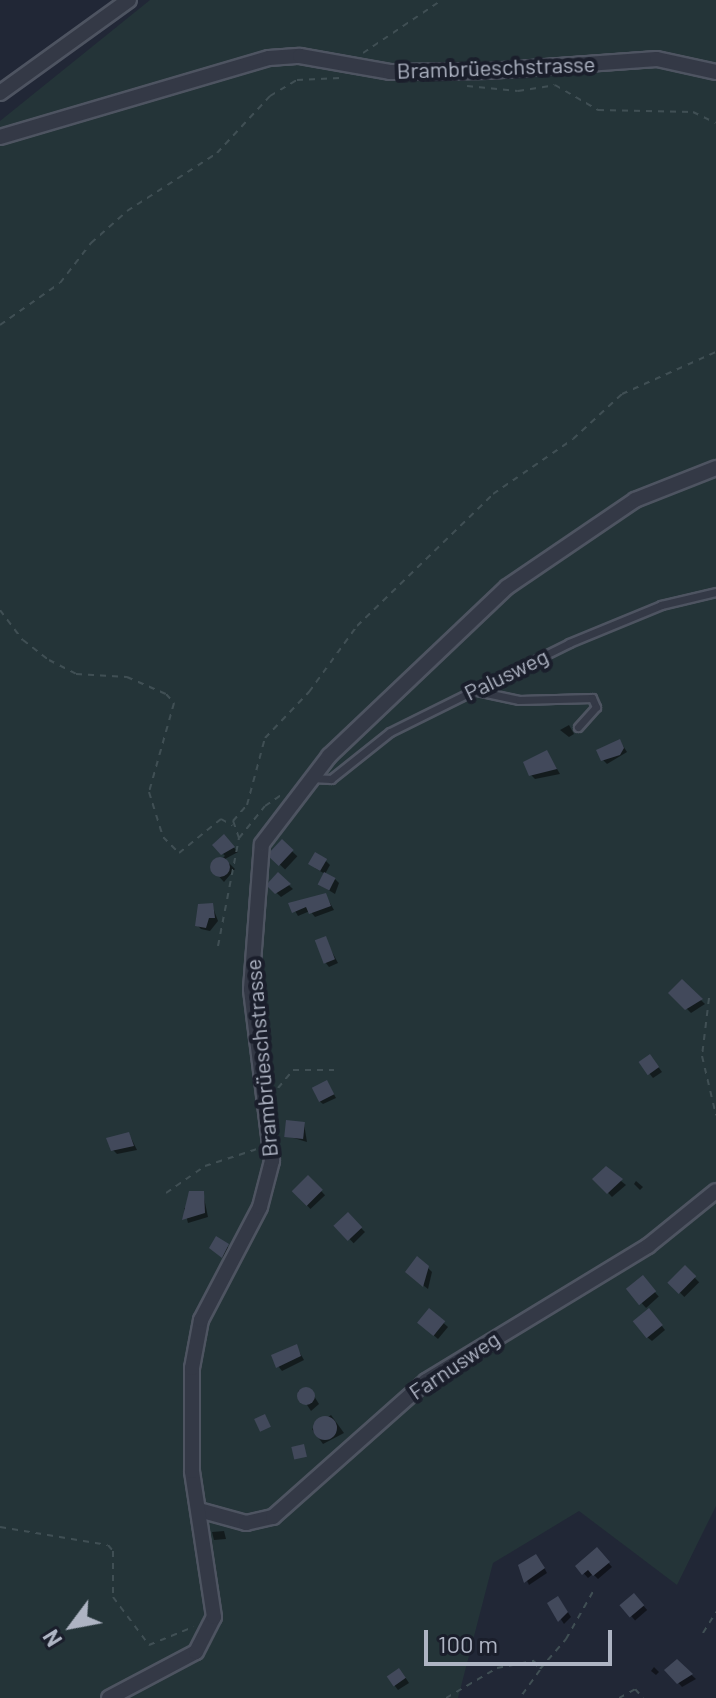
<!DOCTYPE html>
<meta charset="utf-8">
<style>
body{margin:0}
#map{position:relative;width:716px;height:1698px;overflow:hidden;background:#212736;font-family:Barlow,sans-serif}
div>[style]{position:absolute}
.green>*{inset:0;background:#243438}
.shadow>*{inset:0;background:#0007;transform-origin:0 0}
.building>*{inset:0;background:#42495b;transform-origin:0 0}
.round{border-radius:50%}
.path>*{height:2px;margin-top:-1px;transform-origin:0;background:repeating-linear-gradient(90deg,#404f54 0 6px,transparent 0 12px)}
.roads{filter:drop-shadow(2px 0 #4e5461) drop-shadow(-2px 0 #4e5461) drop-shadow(0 2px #4e5461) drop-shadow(0 -2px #4e5461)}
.lane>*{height:7px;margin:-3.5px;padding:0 3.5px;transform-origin:3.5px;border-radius:3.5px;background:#343946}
.street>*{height:14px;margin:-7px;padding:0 7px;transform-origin:7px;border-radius:7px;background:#343946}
span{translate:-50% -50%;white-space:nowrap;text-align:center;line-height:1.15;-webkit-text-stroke:8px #1a1e2b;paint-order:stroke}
.street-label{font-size:22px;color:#aeb4c3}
.north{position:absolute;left:32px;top:1586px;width:80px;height:80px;-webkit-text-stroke:6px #1a1e2b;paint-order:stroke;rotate:238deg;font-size:22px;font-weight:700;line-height:32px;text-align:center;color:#aeb4c3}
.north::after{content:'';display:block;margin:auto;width:28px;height:36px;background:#aeb4c3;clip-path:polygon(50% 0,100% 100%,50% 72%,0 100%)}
.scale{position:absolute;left:424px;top:1630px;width:188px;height:36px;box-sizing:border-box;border:4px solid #aeb4c3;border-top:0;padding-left:10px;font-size:24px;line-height:28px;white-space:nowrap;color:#aeb4c3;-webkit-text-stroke:6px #1a1e2b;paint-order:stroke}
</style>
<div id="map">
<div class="green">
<i style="clip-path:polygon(150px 0,716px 0,716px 1506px,677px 1585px,579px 1511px,493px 1563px,458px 1698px,0 1698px,0 121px)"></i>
</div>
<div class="shadow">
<i style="clip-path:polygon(569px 725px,574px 734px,569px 737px,560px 730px)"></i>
<i style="clip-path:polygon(620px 741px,627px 752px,607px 764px,603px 760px)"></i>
<i style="clip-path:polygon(547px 752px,560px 774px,535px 779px,531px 775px)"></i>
<i style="clip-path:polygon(224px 837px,238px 852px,225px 859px,235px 869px,224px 882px,210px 867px,225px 856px,215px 845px)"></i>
<i style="left:282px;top:842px;width:21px;height:18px;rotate:43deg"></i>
<i style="clip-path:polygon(326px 861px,330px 865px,325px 874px,315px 868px)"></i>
<i style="clip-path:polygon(278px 875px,293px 889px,281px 897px,268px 885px)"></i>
<i style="clip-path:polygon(335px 879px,339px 883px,335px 894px,320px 885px)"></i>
<i style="clip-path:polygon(326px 896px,334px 910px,315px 917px,310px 911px,298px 916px,291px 904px)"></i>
<i style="clip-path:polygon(212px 905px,218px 921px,210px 931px,201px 929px,197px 925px)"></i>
<i style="clip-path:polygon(325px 939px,338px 963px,329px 967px,325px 962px)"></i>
<i style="clip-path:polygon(682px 982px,705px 1004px,691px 1013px,671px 993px)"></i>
<i style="clip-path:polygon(654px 1061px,662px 1072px,653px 1078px,641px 1063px)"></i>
<i style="clip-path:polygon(327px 1082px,336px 1098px,323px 1104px,318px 1100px)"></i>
<i style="clip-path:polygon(304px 1124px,307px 1142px,287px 1136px)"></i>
<i style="clip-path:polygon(129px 1134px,137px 1150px,117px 1154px,113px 1150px)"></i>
<i style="clip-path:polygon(606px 1169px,626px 1185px,612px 1197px,595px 1179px)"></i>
<i style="left:308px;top:1177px;width:25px;height:20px;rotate:47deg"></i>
<i style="clip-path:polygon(636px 1181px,643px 1187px,640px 1190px,634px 1184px)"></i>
<i style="clip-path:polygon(203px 1193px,208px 1217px,188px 1223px,184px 1208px,191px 1208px)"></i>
<i style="left:348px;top:1215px;width:24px;height:16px;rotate:45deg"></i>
<i style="clip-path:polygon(216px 1239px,232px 1250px,227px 1261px,216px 1252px)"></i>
<i style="clip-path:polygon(428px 1268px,432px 1272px,428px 1289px,411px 1276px)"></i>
<i style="left:685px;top:1268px;width:20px;height:21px;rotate:45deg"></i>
<i style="left:642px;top:1278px;width:25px;height:17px;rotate:48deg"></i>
<i style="clip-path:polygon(430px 1311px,448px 1327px,438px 1339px,424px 1327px)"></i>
<i style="clip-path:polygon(653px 1315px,665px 1330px,652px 1341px,647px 1337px)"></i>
<i style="clip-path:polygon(296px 1346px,304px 1360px,282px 1371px,278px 1366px)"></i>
<i style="clip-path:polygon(309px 1388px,319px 1404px,311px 1411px,298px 1391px)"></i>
<i style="clip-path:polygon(331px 1415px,344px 1433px,323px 1444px,312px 1429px)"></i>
<i style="clip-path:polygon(224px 1531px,226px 1539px,214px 1540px,212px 1532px)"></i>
<i style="clip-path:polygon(597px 1550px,612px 1567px,598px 1579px,593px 1574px,588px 1578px,577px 1566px)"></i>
<i style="clip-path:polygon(540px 1560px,547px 1573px,529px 1585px,520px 1566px)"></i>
<i style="left:634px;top:1595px;width:20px;height:16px;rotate:49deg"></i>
<i style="clip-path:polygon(550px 1603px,562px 1603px,571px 1617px,564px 1624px)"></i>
<i style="clip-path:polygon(677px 1662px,696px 1679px,682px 1687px,667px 1670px)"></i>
<i style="clip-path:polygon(654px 1667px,659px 1672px,656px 1675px,651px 1671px)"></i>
<i style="clip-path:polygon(403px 1674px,409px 1683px,398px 1690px,388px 1677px)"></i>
</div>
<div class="building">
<i style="clip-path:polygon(620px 739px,624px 748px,620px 755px,601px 761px,596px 750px)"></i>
<i style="clip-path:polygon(547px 750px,557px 769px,529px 776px,523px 762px)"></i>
<i style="clip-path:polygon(224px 834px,235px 847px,221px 855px,212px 845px)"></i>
<i style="left:282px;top:839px;width:16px;height:22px;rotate:43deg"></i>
<i style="left:315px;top:852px;width:14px;height:14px;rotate:30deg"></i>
<i class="round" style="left:210px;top:857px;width:20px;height:20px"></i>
<i style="clip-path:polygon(278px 872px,291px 884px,275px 894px,266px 885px)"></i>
<i style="left:324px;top:872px;width:13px;height:14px;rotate:27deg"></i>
<i style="clip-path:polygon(326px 893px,331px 906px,309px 914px,306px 907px,292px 913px,288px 903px)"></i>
<i style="clip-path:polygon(213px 903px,215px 918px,209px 918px,206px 928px,195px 926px,198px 904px)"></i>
<i style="left:326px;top:936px;width:25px;height:12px;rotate:69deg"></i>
<i style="clip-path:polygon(682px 979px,703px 999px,685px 1010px,668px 993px)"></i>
<i style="left:650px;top:1054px;width:16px;height:14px;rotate:55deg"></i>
<i style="left:327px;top:1080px;width:16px;height:17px;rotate:63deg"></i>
<i style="left:286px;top:1120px;width:19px;height:17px;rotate:6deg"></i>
<i style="clip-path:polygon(129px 1132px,134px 1146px,111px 1151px,106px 1138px)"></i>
<i style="clip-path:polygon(606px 1166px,623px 1179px,607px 1194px,592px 1179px)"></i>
<i style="left:308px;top:1175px;width:21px;height:23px;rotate:45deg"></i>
<i style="clip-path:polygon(189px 1191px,204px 1191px,205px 1213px,182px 1220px)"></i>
<i style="left:348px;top:1212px;width:21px;height:20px;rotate:47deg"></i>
<i style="clip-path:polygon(216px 1236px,229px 1244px,222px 1258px,209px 1248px)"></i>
<i style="clip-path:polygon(417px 1256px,429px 1266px,423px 1287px,405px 1272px)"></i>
<i style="left:685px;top:1265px;width:16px;height:25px;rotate:45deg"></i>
<i style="left:643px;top:1275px;width:21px;height:22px;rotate:51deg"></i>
<i style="left:429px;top:1308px;width:21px;height:19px;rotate:39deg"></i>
<i style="left:649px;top:1308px;width:22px;height:21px;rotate:51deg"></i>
<i style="clip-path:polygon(297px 1344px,301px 1356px,276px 1368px,271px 1355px)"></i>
<i class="round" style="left:297px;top:1387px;width:18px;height:18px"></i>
<i style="left:265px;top:1414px;width:14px;height:12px;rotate:65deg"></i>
<i class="round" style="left:313px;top:1416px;width:24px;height:24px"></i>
<i style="left:304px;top:1444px;width:13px;height:13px;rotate:77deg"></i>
<i style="clip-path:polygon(597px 1547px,610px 1562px,593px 1576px,588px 1570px,582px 1575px,575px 1566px)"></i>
<i style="clip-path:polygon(536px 1554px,545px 1568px,524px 1583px,518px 1565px)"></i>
<i style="left:634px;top:1593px;width:16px;height:19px;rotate:50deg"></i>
<i style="clip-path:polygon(558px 1596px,568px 1612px,558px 1622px,547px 1603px)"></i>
<i style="clip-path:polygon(677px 1659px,693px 1674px,677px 1684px,664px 1670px)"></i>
<i style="left:399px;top:1668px;width:12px;height:15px;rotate:55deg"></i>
</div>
<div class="path">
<i style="left:363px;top:53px;width:95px;rotate:-33.9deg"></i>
<i style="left:467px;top:86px;width:51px;rotate:5.6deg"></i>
<i style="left:518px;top:91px;width:37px;rotate:-9deg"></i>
<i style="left:555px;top:85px;width:50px;rotate:30.2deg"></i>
<i style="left:598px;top:110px;width:95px;rotate:1.2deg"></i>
<i style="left:693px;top:112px;width:25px;rotate:26deg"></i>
<i style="left:0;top:325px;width:73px;rotate:-35deg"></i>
<i style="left:60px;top:283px;width:51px;rotate:-52.2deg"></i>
<i style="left:91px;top:243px;width:48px;rotate:-41.6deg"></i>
<i style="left:127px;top:211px;width:107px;rotate:-32.8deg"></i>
<i style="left:217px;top:153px;width:78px;rotate:-47.1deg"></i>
<i style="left:270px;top:96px;width:31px;rotate:-31deg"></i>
<i style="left:297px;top:80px;width:43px;rotate:-2.7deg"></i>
<i style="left:0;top:610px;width:38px;rotate:53deg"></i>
<i style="left:23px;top:640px;width:33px;rotate:38deg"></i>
<i style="left:49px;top:660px;width:30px;rotate:27deg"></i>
<i style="left:76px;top:674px;width:51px;rotate:3.4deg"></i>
<i style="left:127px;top:677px;width:43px;rotate:23.6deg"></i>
<i style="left:166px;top:694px;width:12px;rotate:48deg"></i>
<i style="left:174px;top:703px;width:92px;rotate:105.7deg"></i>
<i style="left:149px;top:792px;width:47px;rotate:72.7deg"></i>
<i style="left:163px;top:837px;width:23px;rotate:45deg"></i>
<i style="left:179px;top:853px;width:54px;rotate:-39deg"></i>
<i style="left:221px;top:819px;width:13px;rotate:29deg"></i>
<i style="left:239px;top:838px;width:18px;rotate:-109deg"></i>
<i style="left:233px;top:821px;width:21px;rotate:-49deg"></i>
<i style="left:247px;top:805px;width:69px;rotate:-75deg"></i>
<i style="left:265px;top:738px;width:64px;rotate:-46.3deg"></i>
<i style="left:309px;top:692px;width:82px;rotate:-54deg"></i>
<i style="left:357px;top:626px;width:190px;rotate:-44.1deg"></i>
<i style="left:493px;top:494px;width:97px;rotate:-34.5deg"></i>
<i style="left:573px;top:439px;width:67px;rotate:-42.6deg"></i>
<i style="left:622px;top:394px;width:103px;rotate:-24.1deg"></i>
<i style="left:218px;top:946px;width:110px;rotate:-79deg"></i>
<i style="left:239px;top:838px;width:41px;rotate:-50.9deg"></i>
<i style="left:265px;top:806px;width:22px;rotate:-34deg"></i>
<i style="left:709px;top:998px;width:58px;rotate:96.9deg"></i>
<i style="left:702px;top:1056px;width:61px;rotate:76.7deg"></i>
<i style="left:278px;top:1088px;width:23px;rotate:-50deg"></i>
<i style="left:293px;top:1070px;width:41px"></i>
<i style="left:166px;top:1193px;width:47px;rotate:-34.7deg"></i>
<i style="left:205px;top:1166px;width:55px;rotate:-18.1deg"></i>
<i style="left:0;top:1527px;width:109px;rotate:9.5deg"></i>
<i style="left:108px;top:1545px;width:8px;rotate:50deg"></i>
<i style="left:113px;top:1551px;width:46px;rotate:90deg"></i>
<i style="left:113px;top:1597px;width:60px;rotate:53.1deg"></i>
<i style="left:149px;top:1645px;width:48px;rotate:-22.2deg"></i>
<i style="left:703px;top:1633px;width:25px;rotate:-58deg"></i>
<i style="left:540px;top:1669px;width:40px;rotate:-49deg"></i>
<i style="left:566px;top:1639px;width:56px;rotate:-60.3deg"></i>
<i style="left:446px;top:1698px;width:59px;rotate:-30.5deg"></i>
<i style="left:497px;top:1668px;width:38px;rotate:-11deg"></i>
<i style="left:534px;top:1661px;width:11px;rotate:56deg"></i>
<i style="left:540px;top:1670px;width:34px;rotate:126deg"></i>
<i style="left:619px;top:1698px;width:18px;rotate:-29deg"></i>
<i style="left:635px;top:1689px;width:12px;rotate:48deg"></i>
</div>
<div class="roads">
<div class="lane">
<i style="left:472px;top:690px;width:48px;rotate:12deg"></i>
<i style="left:519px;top:700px;width:73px;rotate:-1.6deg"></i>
<i style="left:592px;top:698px;width:10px;rotate:66deg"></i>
<i style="left:596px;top:707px;width:27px;rotate:132deg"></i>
<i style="left:312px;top:778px;width:19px;rotate:3deg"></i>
<i style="left:331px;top:779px;width:75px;rotate:-38.5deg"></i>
<i style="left:390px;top:732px;width:200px;rotate:-26.4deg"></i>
<i style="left:569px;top:643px;width:100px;rotate:-22.4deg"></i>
<i style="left:661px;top:605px;width:57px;rotate:-13.3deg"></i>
</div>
<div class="street">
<i style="left:0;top:93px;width:159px;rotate:-35.8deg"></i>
<i style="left:0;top:137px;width:280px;rotate:-16.4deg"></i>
<i style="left:269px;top:58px;width:31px;rotate:-4deg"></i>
<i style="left:300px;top:56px;width:91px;rotate:10.1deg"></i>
<i style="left:390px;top:72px;width:99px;rotate:-0.6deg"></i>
<i style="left:489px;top:71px;width:168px;rotate:-4.1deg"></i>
<i style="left:657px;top:59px;width:60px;rotate:12.4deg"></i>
<i style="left:199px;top:1510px;width:49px;rotate:15.5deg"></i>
<i style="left:246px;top:1523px;width:28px;rotate:-13deg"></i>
<i style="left:273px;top:1517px;width:205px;rotate:-41.6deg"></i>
<i style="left:426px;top:1381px;width:260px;rotate:-31.3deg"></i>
<i style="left:648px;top:1246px;width:87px;rotate:-39deg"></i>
<i style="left:109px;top:1698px;width:98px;rotate:-27.9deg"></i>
<i style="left:196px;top:1652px;width:39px;rotate:-63deg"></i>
<i style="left:214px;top:1617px;width:148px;rotate:-98.6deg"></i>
<i style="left:192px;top:1471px;width:103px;rotate:-90deg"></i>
<i style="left:192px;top:1368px;width:49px;rotate:-79.4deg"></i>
<i style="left:201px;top:1320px;width:127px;rotate:-62.4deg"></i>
<i style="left:260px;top:1207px;width:48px;rotate:-75.4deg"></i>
<i style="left:272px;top:1161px;width:173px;rotate:-97deg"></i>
<i style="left:251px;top:989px;width:145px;rotate:-85.7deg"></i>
<i style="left:262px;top:844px;width:111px;rotate:-52.7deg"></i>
<i style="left:329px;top:756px;width:245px;rotate:-43.5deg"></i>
<i style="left:507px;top:587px;width:155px;rotate:-34.2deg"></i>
<i style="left:635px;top:500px;width:87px;rotate:-21.6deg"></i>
</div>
</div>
<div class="street-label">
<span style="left:496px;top:67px;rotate:-2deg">Brambrüeschstrasse</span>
<span style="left:506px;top:674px;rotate:-26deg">Palusweg</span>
<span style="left:261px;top:1058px;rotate:-95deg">Brambrüeschstrasse</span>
<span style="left:454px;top:1365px;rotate:-34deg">Farnusweg</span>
</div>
<div class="north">N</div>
<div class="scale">100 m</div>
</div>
